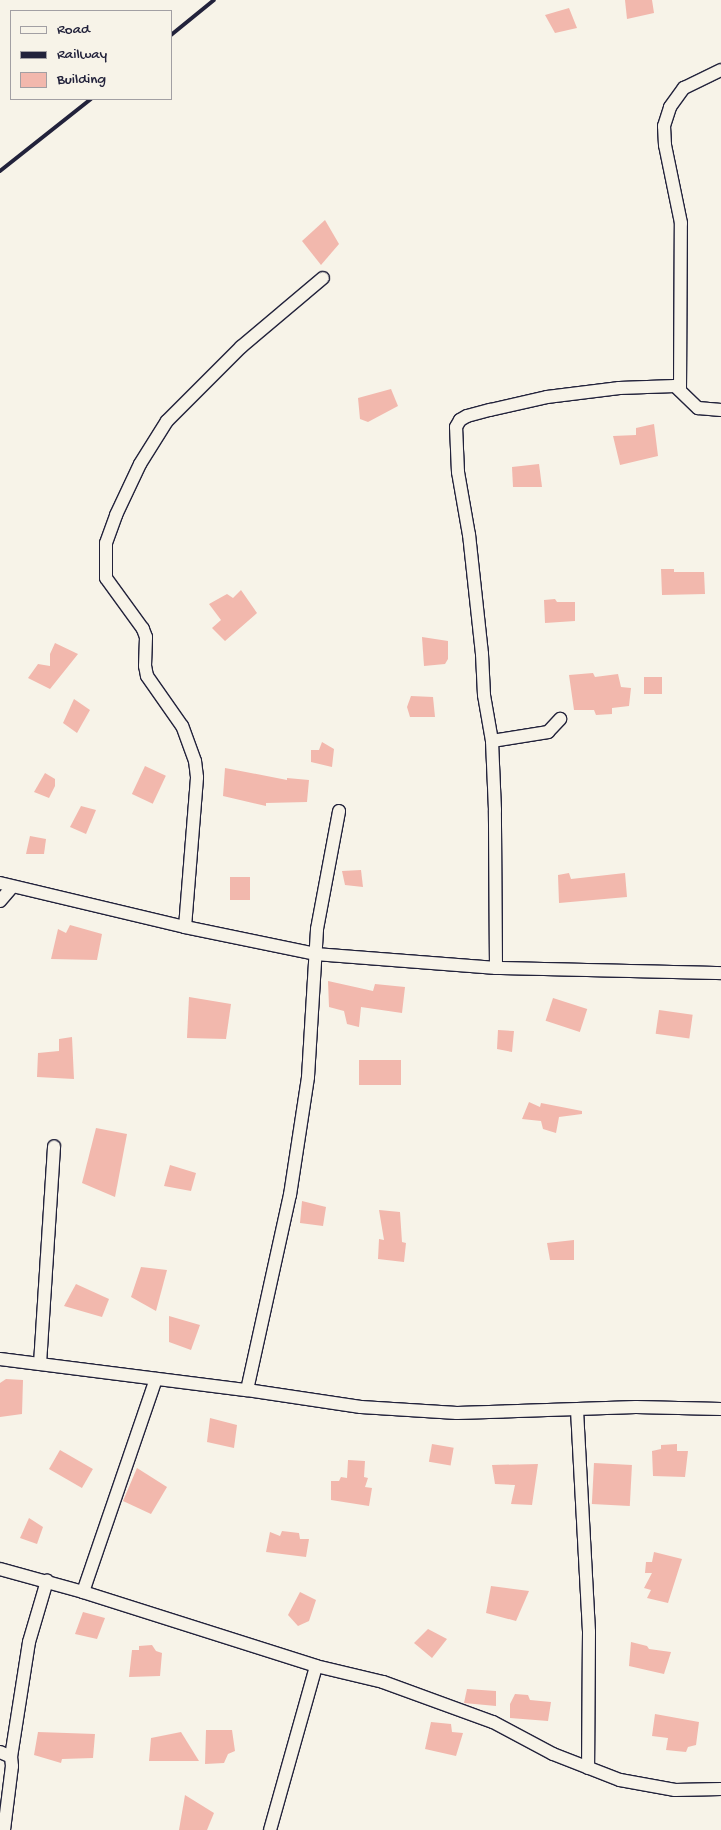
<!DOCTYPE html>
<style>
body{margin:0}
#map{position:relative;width:721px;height:1830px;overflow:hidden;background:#f7f3e8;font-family:"Gochi Hand",sans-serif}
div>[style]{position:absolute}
.building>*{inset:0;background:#f2b8ad;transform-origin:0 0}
.roads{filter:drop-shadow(1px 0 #22223b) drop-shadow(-1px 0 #22223b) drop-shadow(0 1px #22223b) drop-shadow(0 -1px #22223b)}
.minor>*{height:12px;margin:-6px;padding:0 6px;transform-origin:6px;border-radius:6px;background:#f7f3e8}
.rail>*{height:4px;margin:-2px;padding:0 2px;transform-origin:2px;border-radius:2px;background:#22223b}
span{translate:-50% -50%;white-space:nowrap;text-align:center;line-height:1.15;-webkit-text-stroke:4px #f7f3e8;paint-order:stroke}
.legend{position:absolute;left:10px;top:10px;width:162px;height:90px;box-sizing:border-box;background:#f7f3e8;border:1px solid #a29fa3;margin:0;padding:6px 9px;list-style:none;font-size:15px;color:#22223b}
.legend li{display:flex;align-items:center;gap:10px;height:25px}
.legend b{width:25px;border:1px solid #a29fa3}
</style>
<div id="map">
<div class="building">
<i style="clip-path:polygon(625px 0,652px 0,654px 13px,627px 19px)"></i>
<i style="clip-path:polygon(569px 8px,577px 28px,555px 33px,545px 15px)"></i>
<i style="clip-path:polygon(325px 220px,339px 244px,321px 265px,302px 241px)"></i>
<i style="clip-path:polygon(391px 389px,398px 406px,368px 422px,360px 419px,358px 398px)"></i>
<i style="clip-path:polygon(654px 424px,658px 456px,620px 465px,613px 436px,636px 435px,636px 428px)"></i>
<i style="clip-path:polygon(539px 464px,542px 487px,513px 487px,512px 467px)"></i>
<i style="clip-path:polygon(661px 569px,674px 569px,674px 572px,704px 572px,705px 594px,662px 595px)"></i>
<i style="clip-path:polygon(241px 590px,257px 613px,225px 641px,212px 628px,221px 620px,209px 604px,227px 594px,233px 598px)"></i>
<i style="clip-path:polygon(555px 599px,557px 602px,575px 602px,575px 621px,545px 623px,544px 600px)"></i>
<i style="clip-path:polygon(422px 637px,448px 641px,448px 659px,445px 664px,424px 666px)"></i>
<i style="clip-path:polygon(55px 643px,78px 654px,50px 689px,28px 678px,38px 664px,50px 666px,50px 654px)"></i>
<i style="clip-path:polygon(593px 673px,595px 677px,618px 674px,621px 687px,631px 688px,629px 706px,612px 708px,612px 714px,596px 715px,594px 710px,574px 710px,569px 675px)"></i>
<i style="left:644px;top:677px;width:18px;height:17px"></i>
<i style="clip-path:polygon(411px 696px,433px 697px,435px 717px,410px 717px,407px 707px)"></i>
<i style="clip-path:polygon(74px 699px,90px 710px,77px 733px,63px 723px)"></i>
<i style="clip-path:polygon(322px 742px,334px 749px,332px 767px,311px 762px,311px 750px,319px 750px)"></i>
<i style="left:145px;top:766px;width:23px;height:31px;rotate:25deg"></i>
<i style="clip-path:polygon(225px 768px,287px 780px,287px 778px,309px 780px,307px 802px,266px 803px,266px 806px,223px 796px)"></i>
<i style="clip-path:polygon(45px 773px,55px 779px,55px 786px,49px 798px,34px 792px)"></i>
<i style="clip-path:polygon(81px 806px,96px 810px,86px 834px,70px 827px)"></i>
<i style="clip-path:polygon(30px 836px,46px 839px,44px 854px,26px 854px)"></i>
<i style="clip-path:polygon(361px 870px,363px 887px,345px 885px,342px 871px)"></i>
<i style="clip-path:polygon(569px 873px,571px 879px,625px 873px,627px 897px,559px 903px,558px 875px)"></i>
<i style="left:230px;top:877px;width:20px;height:23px"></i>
<i style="clip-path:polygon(70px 925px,102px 934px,97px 960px,51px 959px,58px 929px,66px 933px)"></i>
<i style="clip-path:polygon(328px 981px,373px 991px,375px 984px,405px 987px,402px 1013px,361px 1007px,359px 1027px,347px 1024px,344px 1011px,329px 1007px)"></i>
<i style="clip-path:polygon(189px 997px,231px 1004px,226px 1039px,187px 1038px)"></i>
<i style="left:553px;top:998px;width:36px;height:24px;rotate:18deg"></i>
<i style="left:659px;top:1010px;width:34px;height:24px;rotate:8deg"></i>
<i style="clip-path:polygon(498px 1030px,514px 1031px,512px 1052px,497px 1049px)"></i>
<i style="clip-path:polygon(72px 1037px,74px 1079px,37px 1077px,38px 1053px,59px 1051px,59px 1039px)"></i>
<i style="left:359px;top:1060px;width:42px;height:25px"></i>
<i style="clip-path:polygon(529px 1102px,540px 1107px,541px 1103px,582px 1111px,582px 1114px,559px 1117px,556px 1133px,543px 1129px,541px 1121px,522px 1119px)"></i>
<i style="clip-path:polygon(96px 1128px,127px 1134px,115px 1197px,82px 1183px)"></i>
<i style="clip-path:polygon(170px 1165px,196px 1173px,191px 1191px,164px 1186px)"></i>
<i style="clip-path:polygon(302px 1201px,326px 1207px,323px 1226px,300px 1223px)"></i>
<i style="clip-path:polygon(379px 1210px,400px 1212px,402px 1242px,406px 1243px,404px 1262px,378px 1259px,379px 1239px,384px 1240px)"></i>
<i style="clip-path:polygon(574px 1240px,574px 1260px,550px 1260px,547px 1243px)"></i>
<i style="clip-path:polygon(141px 1267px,167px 1270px,156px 1311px,131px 1297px)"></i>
<i style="clip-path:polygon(76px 1284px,109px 1299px,102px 1317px,64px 1306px)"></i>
<i style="clip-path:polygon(169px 1316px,200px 1325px,191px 1350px,169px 1342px)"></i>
<i style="clip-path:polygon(6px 1379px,23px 1380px,22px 1414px,0 1417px,0 1383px)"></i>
<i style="clip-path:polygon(210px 1418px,237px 1425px,234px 1448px,207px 1442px)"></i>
<i style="left:432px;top:1444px;width:22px;height:18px;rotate:10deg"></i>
<i style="clip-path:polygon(677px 1444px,677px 1451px,688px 1451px,685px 1477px,653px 1476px,652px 1451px,661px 1449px,661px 1445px)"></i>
<i style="left:60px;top:1450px;width:38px;height:22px;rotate:30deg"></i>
<i style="clip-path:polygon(348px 1460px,365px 1461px,364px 1477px,368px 1478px,365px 1487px,372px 1488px,369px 1506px,331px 1500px,331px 1481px,339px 1481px,341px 1477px,347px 1478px)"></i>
<i style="left:594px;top:1463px;width:38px;height:41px;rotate:3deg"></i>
<i style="clip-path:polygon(538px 1464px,532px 1505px,511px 1504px,515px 1485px,495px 1484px,492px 1465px)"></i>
<i style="clip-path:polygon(137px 1468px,167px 1487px,151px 1514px,123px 1501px)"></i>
<i style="clip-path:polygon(29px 1518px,43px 1527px,37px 1544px,20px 1538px)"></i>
<i style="clip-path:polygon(282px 1531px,299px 1533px,300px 1539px,309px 1539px,306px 1557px,266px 1552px,270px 1532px,280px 1536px)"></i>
<i style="clip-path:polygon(654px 1552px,682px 1559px,668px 1603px,647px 1598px,651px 1590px,644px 1588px,652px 1573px,645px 1573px,646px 1562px,652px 1562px)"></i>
<i style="clip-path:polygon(491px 1586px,529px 1591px,516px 1621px,486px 1613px)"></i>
<i style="clip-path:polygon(300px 1592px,316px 1600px,309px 1621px,298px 1626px,288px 1615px)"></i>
<i style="clip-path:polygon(83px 1612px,105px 1618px,97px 1639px,75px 1634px)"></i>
<i style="clip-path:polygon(428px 1629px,447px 1639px,432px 1658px,414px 1643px)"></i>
<i style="clip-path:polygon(631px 1642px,647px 1646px,649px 1649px,671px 1652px,664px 1674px,629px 1666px)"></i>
<i style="clip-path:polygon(152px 1645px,156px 1651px,162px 1653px,160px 1676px,129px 1677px,132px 1650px,139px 1650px,139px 1646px)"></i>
<i style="clip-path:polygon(467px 1689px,496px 1691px,496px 1706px,464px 1703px)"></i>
<i style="clip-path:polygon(515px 1694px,528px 1695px,530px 1700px,551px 1702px,548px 1721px,510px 1718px,510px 1704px)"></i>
<i style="clip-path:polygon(655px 1714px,699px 1722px,696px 1745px,688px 1747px,686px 1752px,666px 1750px,668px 1738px,652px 1736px)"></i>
<i style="clip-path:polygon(431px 1722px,451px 1724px,452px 1732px,463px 1733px,456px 1756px,425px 1749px)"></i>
<i style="clip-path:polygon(206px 1730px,232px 1730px,235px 1751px,228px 1754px,224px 1763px,205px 1764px)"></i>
<i style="clip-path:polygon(38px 1732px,95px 1734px,93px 1758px,62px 1759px,61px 1763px,34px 1755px)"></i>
<i style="clip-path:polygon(181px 1732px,199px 1761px,149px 1761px,151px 1738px)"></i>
<i style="clip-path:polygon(185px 1795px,214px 1813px,207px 1830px,179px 1830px)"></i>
</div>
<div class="roads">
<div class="minor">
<i style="left:680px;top:390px;width:167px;rotate:-89.7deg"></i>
<i style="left:681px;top:223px;width:80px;rotate:-101.6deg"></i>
<i style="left:665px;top:145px;width:19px;rotate:-93deg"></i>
<i style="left:664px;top:126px;width:20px;rotate:-72deg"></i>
<i style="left:670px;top:107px;width:24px;rotate:-54deg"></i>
<i style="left:684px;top:88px;width:41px;rotate:-25.9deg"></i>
<i style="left:492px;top:741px;width:57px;rotate:-9.1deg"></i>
<i style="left:548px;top:732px;width:18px;rotate:-47deg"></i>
<i style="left:0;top:883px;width:190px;rotate:13.4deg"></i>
<i style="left:185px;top:927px;width:133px;rotate:11.7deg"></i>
<i style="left:315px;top:954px;width:182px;rotate:4.4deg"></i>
<i style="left:496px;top:968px;width:225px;rotate:1.3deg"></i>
<i style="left:0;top:901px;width:18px;rotate:-49deg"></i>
<i style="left:185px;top:927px;width:150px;rotate:-85.4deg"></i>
<i style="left:197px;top:777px;width:16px;rotate:-97deg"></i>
<i style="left:195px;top:761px;width:37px;rotate:-110deg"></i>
<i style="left:182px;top:726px;width:61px;rotate:-125deg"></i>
<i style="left:147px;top:676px;width:10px;rotate:-101deg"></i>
<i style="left:145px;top:666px;width:29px;rotate:-88deg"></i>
<i style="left:146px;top:637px;width:9px;rotate:-111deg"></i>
<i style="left:143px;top:629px;width:63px;rotate:-126deg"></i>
<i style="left:106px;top:578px;width:35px;rotate:-90deg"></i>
<i style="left:106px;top:543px;width:30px;rotate:-70deg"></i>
<i style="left:116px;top:515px;width:56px;rotate:-64.8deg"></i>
<i style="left:140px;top:464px;width:51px;rotate:-57.9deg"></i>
<i style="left:167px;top:421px;width:105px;rotate:-45deg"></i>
<i style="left:241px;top:347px;width:107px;rotate:-40.1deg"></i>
<i style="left:496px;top:968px;width:158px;rotate:-90.4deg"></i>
<i style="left:495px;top:810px;width:69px;rotate:-92.5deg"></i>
<i style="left:492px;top:741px;width:47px;rotate:-99.9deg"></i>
<i style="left:484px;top:695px;width:41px;rotate:-92.8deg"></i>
<i style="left:482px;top:654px;width:120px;rotate:-96.2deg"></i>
<i style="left:469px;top:535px;width:64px;rotate:-99.9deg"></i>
<i style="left:458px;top:472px;width:45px;rotate:-92.5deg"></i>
<i style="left:456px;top:427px;width:8px;rotate:-60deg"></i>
<i style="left:460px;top:420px;width:8px;rotate:-30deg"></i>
<i style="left:467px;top:416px;width:24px;rotate:-15deg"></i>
<i style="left:490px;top:410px;width:58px;rotate:-12.8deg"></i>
<i style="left:547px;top:397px;width:73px;rotate:-7.1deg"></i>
<i style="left:619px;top:388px;width:56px;rotate:-2deg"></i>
<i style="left:675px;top:386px;width:32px;rotate:44deg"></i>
<i style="left:698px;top:408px;width:23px;rotate:5deg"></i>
<i style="left:0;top:1359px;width:249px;rotate:7.2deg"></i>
<i style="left:247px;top:1390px;width:115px;rotate:8.5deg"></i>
<i style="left:361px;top:1407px;width:96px;rotate:3.6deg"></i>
<i style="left:457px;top:1413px;width:179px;rotate:-1.9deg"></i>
<i style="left:636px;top:1407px;width:85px;rotate:1.3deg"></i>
<i style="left:40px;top:1364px;width:218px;rotate:-86.3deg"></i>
<i style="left:247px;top:1390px;width:200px;rotate:-77.6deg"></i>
<i style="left:290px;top:1195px;width:119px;rotate:-81.3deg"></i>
<i style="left:308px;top:1077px;width:148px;rotate:-86.5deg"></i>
<i style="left:317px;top:929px;width:120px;rotate:-79.4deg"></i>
<i style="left:577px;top:1410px;width:222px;rotate:86.9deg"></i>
<i style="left:589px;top:1632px;width:136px;rotate:90.4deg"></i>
<i style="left:0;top:1569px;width:86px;rotate:15.5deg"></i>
<i style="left:83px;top:1592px;width:244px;rotate:17.6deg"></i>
<i style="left:316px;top:1666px;width:69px;rotate:13.4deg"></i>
<i style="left:383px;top:1682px;width:117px;rotate:20deg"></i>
<i style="left:493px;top:1722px;width:68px;rotate:28.1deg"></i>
<i style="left:553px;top:1754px;width:72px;rotate:21.2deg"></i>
<i style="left:620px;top:1780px;width:56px;rotate:10.3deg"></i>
<i style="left:675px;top:1790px;width:46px;rotate:-1.2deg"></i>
<i style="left:83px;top:1592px;width:225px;rotate:-71.1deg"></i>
<i style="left:0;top:1752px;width:12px;rotate:24deg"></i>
<i style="left:4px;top:1830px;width:64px;rotate:-82.9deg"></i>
<i style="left:12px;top:1766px;width:9px;rotate:-96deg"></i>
<i style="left:11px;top:1757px;width:116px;rotate:-81.1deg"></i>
<i style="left:29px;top:1642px;width:64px;rotate:-73.6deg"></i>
<i style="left:270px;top:1830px;width:170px;rotate:-74.3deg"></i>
</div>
</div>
<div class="rail">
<i style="left:171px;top:35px;width:55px;rotate:-39.1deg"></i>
<i style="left:0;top:171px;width:116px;rotate:-38.4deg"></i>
</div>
<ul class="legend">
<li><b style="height:6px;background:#f7f3e8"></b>Road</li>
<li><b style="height:6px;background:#22223b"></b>Railway</li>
<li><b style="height:14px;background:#f2b8ad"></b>Building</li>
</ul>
</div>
